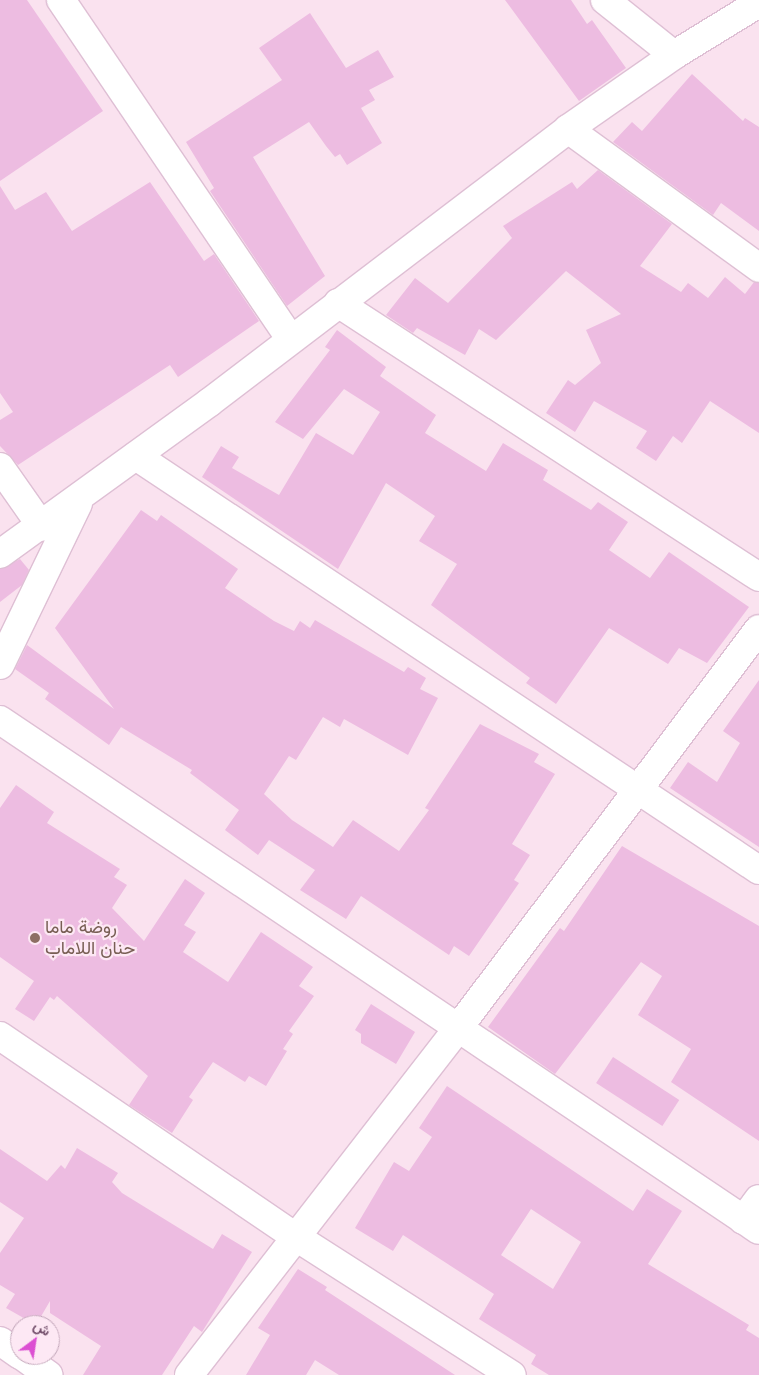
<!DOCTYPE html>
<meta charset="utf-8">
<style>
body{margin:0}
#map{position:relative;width:759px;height:1375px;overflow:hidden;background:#fae2ef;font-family:Inter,Vazirmatn,sans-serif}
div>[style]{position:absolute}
.building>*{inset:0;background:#edbce1;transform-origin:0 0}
.roads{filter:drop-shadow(1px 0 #debfd4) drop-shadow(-1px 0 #debfd4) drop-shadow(0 1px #debfd4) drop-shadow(0 -1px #debfd4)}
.minor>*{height:28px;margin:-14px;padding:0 14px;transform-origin:14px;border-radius:14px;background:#fff}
.dots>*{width:14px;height:14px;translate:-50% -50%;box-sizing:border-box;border:2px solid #fde8f4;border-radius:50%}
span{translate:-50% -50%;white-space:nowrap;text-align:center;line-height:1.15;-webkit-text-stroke:4.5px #fde8f4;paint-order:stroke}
.education-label{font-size:18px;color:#785e54}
.left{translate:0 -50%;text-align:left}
.north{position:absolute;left:10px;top:1315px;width:50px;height:50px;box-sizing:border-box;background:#fde8f4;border:1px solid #c5a9bc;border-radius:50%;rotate:31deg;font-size:14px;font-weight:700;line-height:20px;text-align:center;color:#704b68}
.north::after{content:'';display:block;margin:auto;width:18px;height:22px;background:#dc50d2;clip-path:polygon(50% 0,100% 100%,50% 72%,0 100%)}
</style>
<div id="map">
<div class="building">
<i style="clip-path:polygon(0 0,27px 0,103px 111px,0 181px)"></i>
<i style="clip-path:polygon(505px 0,571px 0,587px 24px,592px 20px,626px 68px,579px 101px)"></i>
<i style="clip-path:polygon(310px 13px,346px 68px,378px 50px,394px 77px,369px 90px,375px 100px,361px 108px,382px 143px,347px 165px,340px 154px,335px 157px,326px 146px,309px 122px,253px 157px,325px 276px,287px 306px,210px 191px,214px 188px,186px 142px,282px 80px,259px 48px)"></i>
<i style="clip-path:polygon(692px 74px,743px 121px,745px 118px,759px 127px,759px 231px,721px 203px,713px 215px,613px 142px,632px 122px,642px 131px)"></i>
<i style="clip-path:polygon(598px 170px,672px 224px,640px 266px,681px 292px,688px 283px,708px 298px,725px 277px,745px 294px,754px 282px,759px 283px,759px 433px,710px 401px,682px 443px,673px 436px,656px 461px,636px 448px,647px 431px,594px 401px,575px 432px,546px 413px,568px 380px,575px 385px,601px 363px,586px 330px,621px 314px,566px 271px,496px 340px,479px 329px,465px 355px,417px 328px,413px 333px,386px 315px,415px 278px,448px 303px,512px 238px,503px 226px,572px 182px,577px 189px)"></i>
<i style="clip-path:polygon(150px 182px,204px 261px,214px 254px,259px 321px,178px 377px,170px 365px,18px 465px,0 446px,0 420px,13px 412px,0 393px,0 186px,15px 210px,46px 192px,72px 231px)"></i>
<i style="clip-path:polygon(337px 330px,386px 367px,380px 376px,436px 415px,425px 433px,486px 471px,503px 443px,548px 470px,543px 480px,591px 510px,598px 502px,628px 522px,609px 550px,650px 578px,669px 552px,749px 607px,707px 663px,679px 648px,668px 664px,609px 628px,556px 704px,526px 683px,530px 678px,431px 605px,457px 564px,419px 541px,435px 516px,386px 483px,338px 569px,202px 477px,221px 446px,239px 457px,232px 468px,279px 495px,316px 433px,353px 455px,380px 412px,344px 389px,303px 439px,275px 422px,330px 350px,325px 347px)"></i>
<i style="clip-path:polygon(141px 510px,157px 521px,161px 515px,238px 569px,225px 588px,274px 621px,294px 631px,300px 621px,310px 628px,315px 620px,404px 672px,408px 667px,426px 678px,420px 689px,438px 698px,408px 755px,344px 719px,340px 727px,323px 717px,296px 760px,289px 756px,264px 794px,292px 820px,333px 847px,353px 820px,399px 851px,429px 810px,425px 808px,480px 724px,539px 754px,534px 762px,555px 774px,512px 844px,530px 855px,514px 880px,519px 883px,469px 956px,454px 946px,449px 955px,361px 896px,346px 919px,300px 890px,315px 870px,269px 840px,258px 855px,225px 830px,239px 810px,190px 773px,192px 770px,121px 727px,109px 745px,45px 699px,49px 693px,15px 669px,27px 645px,114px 709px,55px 628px)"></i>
<i style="clip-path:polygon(20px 559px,29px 570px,22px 585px,0 602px,0 569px)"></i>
<i style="clip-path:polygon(759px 680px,759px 847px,670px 788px,688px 762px,717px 782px,740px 743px,723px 731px)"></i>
<i style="clip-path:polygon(16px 785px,54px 812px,47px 823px,120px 869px,114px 877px,127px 885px,112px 908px,144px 941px,185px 879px,205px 893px,184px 925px,196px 932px,183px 952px,228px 982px,261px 932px,313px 967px,299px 986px,314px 996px,289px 1031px,293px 1034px,283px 1049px,287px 1051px,266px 1086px,249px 1076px,245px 1082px,213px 1062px,189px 1097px,193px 1100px,172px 1133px,129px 1105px,148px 1076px,57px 996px,54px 1000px,50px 997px,34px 1021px,15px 1009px,34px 981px,0 957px,0 808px)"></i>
<i style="clip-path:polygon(622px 846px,759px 926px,759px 1141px,671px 1082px,691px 1049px,638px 1015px,662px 976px,641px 962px,555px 1074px,488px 1027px,560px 928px,564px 931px)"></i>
<i style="clip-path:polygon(371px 1004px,415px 1032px,396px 1064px,361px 1043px,361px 1034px,355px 1030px)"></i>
<i style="left:613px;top:1057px;width:79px;height:31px;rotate:33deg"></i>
<i style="clip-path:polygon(evenodd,447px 1086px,633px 1211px,647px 1189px,682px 1211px,648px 1264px,749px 1325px,746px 1330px,759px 1338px,759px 1375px,549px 1375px,531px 1364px,536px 1355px,479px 1319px,494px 1294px,403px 1235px,393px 1251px,355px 1228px,394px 1162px,409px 1171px,432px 1137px,419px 1128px,447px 1086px,531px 1209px,581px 1242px,553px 1289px,501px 1255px,531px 1209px)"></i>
<i style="clip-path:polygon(77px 1148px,118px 1173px,112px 1182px,122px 1193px,213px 1249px,222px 1234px,252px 1252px,202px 1332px,194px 1326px,162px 1375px,83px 1375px,101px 1346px,50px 1313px,50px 1301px,36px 1325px,6px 1308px,15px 1294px,0 1285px,0 1253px,24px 1218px,0 1202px,0 1149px,47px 1181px,61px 1165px,65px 1169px)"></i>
<i style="clip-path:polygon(298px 1269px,327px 1287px,325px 1290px,455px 1375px,339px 1375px,315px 1360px,306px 1375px,246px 1375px,270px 1335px,258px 1328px)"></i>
</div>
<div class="roads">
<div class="minor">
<i style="left:61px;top:0;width:407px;rotate:55.9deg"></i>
<i style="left:605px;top:0;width:88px;rotate:38.6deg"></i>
<i style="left:568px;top:129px;width:236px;rotate:36deg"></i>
<i style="left:338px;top:303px;width:502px;rotate:33.06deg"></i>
<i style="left:136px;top:456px;width:748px;rotate:33.61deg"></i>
<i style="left:0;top:467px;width:73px;rotate:55deg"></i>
<i style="left:0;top:554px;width:259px;rotate:-35.9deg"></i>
<i style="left:210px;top:402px;width:450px;rotate:-37.3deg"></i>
<i style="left:568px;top:129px;width:129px;rotate:-34.9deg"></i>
<i style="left:674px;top:55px;width:100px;rotate:-31.5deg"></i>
<i style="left:0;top:665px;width:179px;rotate:-64.2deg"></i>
<i style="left:0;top:720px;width:914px;rotate:33.9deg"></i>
<i style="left:0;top:1036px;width:358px;rotate:34.2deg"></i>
<i style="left:296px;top:1237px;width:256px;rotate:32.6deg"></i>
<i style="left:743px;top:1220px;width:26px;rotate:-53deg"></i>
<i style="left:0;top:1341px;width:24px;rotate:35deg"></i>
<i style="left:21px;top:1355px;width:34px;rotate:36deg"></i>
<i style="left:189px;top:1375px;width:440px;rotate:-52.2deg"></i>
<i style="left:459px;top:1027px;width:498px;rotate:-53deg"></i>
</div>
</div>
<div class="dots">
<i style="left:35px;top:938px;background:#8d6e63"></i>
</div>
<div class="education-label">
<span class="left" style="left:45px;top:938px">روضة ماما<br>حنان اللاماب</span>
</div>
<div class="north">ش</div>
</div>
